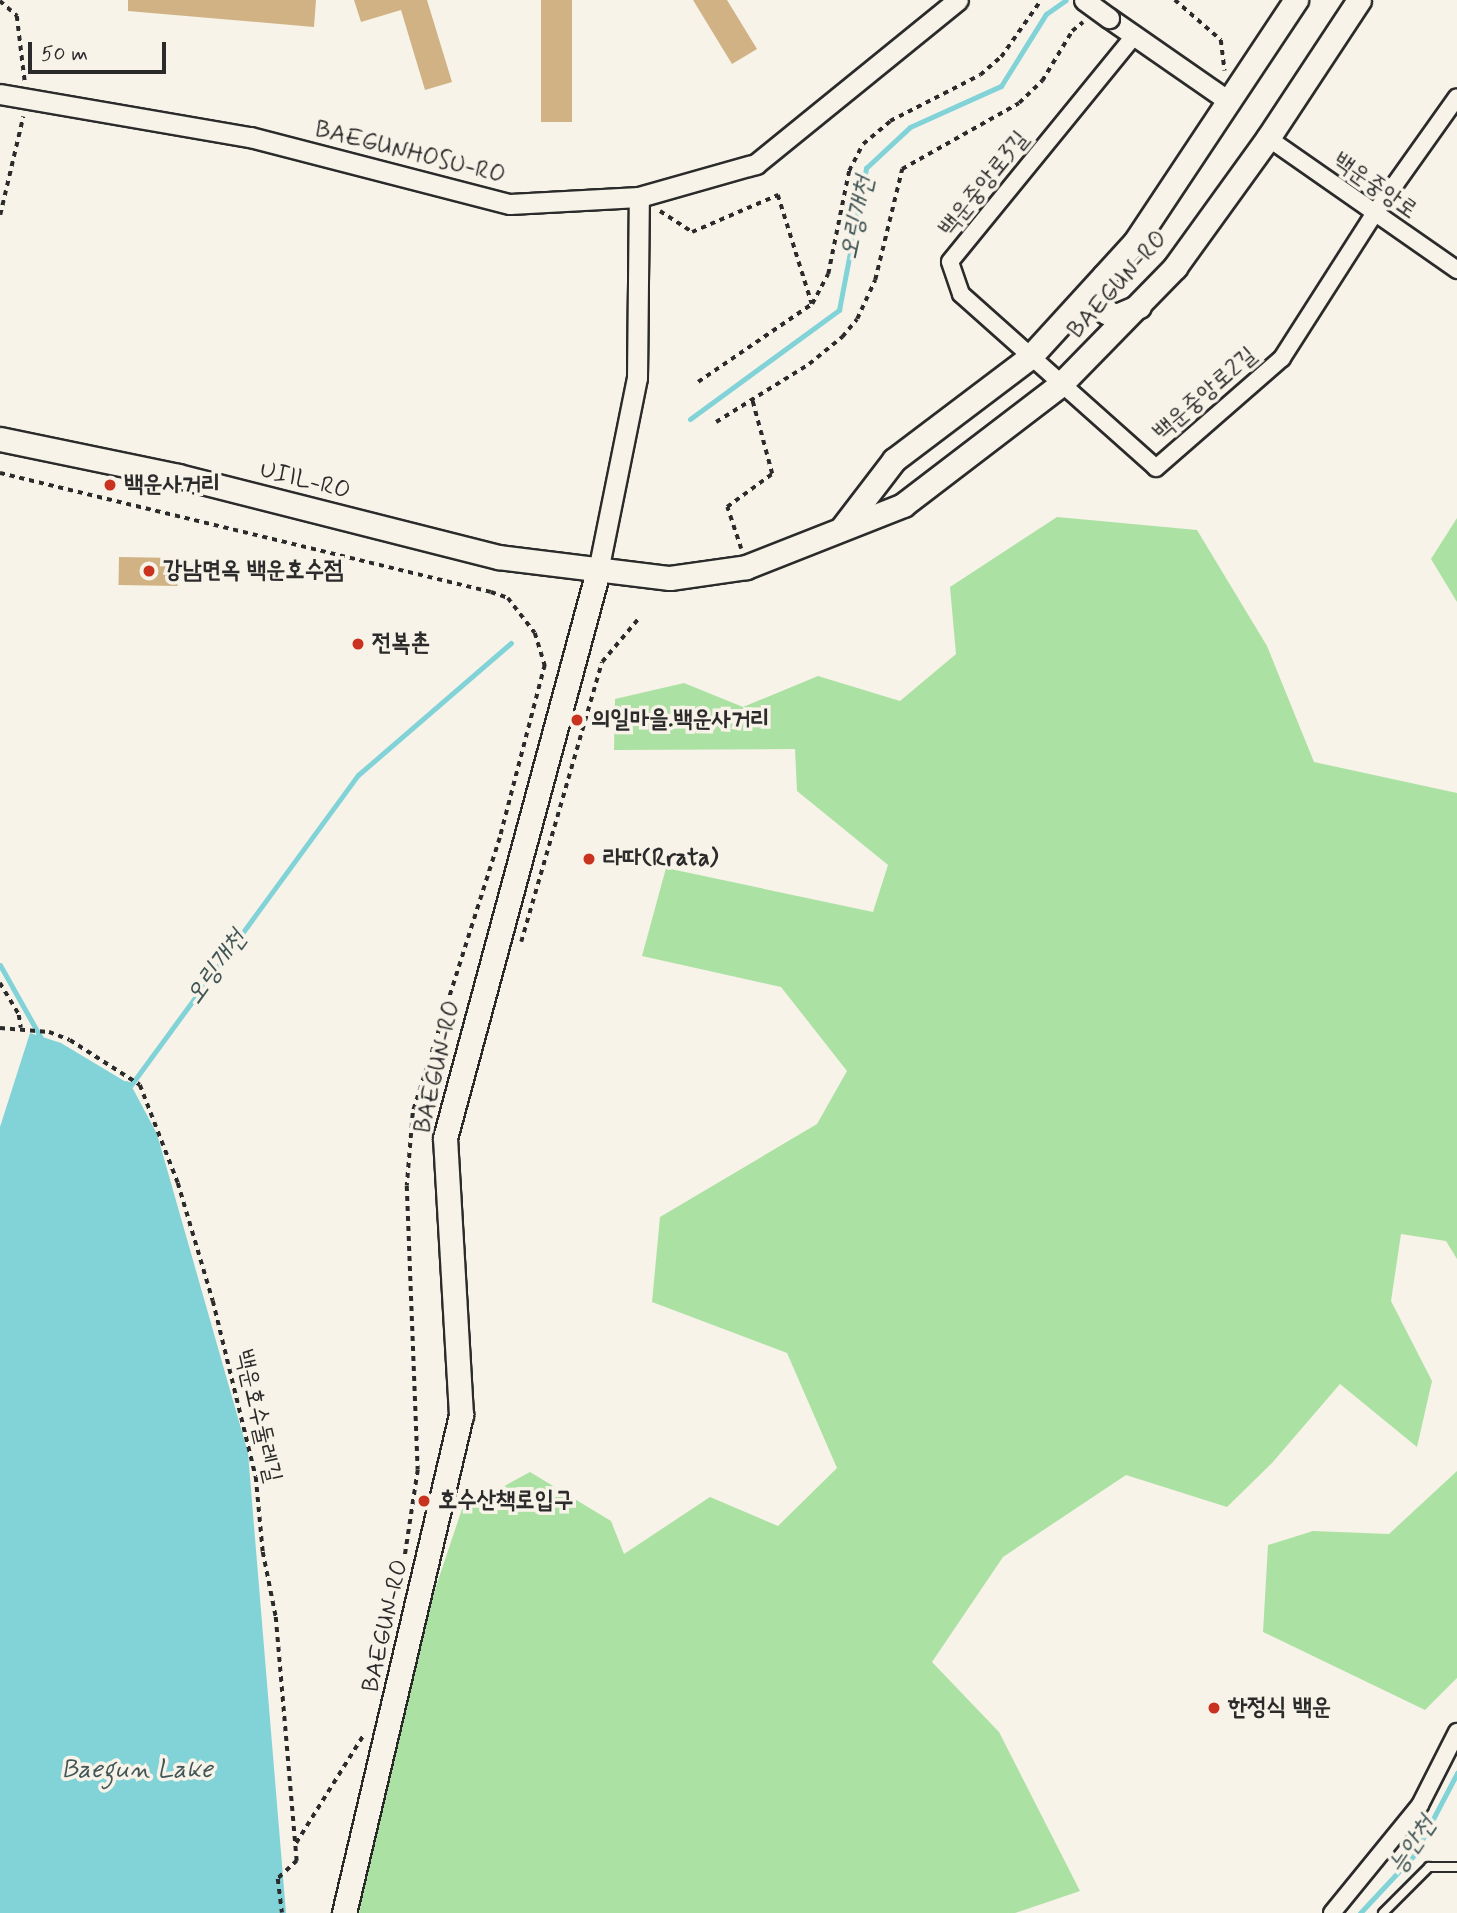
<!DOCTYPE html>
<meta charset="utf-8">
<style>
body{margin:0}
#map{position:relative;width:1457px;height:1913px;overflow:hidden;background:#f7f3e8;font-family:Mynerve,"Poor Story",sans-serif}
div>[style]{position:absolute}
.green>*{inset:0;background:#ace1a4}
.water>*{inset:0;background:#81d3d8}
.stream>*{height:5px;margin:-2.5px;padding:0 2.5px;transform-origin:2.5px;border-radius:2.5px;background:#81d3d8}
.building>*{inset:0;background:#d0b284;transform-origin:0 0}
.path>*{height:3.5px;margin-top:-1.75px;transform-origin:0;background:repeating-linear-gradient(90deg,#2b2b2b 0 5px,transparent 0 10px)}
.roads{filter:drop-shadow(2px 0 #2b2b2b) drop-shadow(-2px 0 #2b2b2b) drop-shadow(0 2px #2b2b2b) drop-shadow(0 -2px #2b2b2b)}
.service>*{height:8px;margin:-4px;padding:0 4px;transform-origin:4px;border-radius:4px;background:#f7f3e8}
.minor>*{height:16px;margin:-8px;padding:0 8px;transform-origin:8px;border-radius:8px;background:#f7f3e8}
.tertiary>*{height:19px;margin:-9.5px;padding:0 9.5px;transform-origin:9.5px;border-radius:9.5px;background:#f7f3e8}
.secondary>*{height:23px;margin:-11.5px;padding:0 11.5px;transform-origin:11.5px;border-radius:11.5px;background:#f7f3e8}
.bridges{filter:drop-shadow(2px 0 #2b2b2b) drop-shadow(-2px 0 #2b2b2b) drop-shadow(0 2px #2b2b2b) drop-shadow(0 -2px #2b2b2b)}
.tertiary-bridge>*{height:19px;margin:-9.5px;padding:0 9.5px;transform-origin:9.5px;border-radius:9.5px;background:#f7f3e8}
.dots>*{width:19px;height:19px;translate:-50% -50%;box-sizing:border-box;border:4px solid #f7f3e8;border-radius:50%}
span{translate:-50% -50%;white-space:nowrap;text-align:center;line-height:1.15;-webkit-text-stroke:7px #f7f3e8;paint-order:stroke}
.street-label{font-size:24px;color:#2b2b2b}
.poi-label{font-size:24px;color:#2b2b2b;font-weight:700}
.left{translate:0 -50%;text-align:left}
.water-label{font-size:26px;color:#405556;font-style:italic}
.scale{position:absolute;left:28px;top:42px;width:138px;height:32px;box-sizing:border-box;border:4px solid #2b2b2b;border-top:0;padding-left:9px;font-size:21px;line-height:24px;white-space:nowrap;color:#2b2b2b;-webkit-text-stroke:5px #f7f3e8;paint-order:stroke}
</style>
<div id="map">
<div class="green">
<i style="clip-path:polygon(1057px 517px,1197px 530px,1267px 646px,1314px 762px,1457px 793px,1457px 1259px,1446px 1241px,1401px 1234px,1391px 1301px,1432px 1381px,1417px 1447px,1340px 1384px,1272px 1463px,1227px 1507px,1126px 1475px,1003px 1557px,932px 1662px,999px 1732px,1080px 1891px,1015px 1913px,359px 1913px,410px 1664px,462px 1509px,530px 1472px,611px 1521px,624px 1554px,710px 1497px,778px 1526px,837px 1468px,787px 1353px,652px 1302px,660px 1217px,817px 1124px,847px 1071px,781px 987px,642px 956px,666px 868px,873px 912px,888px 865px,797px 791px,795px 749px,614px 750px,615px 699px,684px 683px,743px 707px,818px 676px,900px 701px,956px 654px,950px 587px)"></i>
<i style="clip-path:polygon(1457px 518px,1457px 602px,1431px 559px)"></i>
<i style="clip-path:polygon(1457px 1471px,1457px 1678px,1425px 1710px,1263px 1632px,1268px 1545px,1313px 1531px,1389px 1534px)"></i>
</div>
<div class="water">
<i style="clip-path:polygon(30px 1033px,61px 1043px,131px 1085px,157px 1134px,248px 1453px,286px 1913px,0 1913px,0 1127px)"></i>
</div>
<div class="stream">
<i style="left:690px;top:419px;width:185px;rotate:-36.2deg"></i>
<i style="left:839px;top:310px;width:145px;rotate:-79.2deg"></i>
<i style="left:866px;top:168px;width:60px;rotate:-43deg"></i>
<i style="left:910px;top:127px;width:100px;rotate:-24.3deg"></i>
<i style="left:1001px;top:86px;width:85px;rotate:-58deg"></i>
<i style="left:1046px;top:14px;width:24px;rotate:-35deg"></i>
<i style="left:0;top:965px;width:84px;rotate:60.7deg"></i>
<i style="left:126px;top:1083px;width:5px;rotate:22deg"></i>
<i style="left:131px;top:1085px;width:384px;rotate:-53.8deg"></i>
<i style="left:358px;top:775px;width:202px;rotate:-40.8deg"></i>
<i style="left:1360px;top:1913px;width:79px;rotate:-47deg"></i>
<i style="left:1414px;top:1855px;width:93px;rotate:-62.3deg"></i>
</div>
<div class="building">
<i style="clip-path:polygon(128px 0,316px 0,314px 27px,128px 11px)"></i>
<i style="clip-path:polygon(354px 0,427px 0,452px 82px,425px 90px,401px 10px,361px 22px)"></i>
<i style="left:541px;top:0;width:31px;height:122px"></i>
<i style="clip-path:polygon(693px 0,727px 0,757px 49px,732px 64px)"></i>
<i style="left:119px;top:557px;width:59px;height:28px;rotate:1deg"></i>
</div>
<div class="path">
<i style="left:1175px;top:0;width:61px;rotate:41deg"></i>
<i style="left:1221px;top:40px;width:31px;rotate:83deg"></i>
<i style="left:0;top:1px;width:23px;rotate:41deg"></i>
<i style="left:17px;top:16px;width:66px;rotate:83.1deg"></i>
<i style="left:660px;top:211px;width:38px;rotate:33deg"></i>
<i style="left:692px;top:232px;width:94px;rotate:-23.3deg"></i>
<i style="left:778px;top:195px;width:114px;rotate:72.7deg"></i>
<i style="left:0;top:215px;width:101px;rotate:-76.8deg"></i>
<i style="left:698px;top:382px;width:138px;rotate:-34.4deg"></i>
<i style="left:812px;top:304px;width:34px;rotate:-62deg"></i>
<i style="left:828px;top:274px;width:105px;rotate:-78.5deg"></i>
<i style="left:849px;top:171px;width:30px;rotate:-63deg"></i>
<i style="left:863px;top:144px;width:35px;rotate:-40deg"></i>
<i style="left:890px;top:121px;width:101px;rotate:-27.1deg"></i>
<i style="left:980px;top:75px;width:28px;rotate:-41deg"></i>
<i style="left:1001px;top:57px;width:70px;rotate:-54.9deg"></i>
<i style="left:716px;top:422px;width:110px;rotate:-31.9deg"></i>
<i style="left:809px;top:364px;width:43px;rotate:-39.3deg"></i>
<i style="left:842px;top:337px;width:23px;rotate:-50deg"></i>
<i style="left:857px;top:319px;width:43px;rotate:-65.2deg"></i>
<i style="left:875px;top:280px;width:114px;rotate:-76.3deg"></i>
<i style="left:902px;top:169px;width:134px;rotate:-29.4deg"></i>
<i style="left:1019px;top:103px;width:32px;rotate:-44deg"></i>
<i style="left:1042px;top:81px;width:58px;rotate:-59deg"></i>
<i style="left:1072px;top:31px;width:14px;rotate:-39deg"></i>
<i style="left:0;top:473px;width:505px;rotate:13.62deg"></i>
<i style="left:491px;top:592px;width:18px;rotate:19deg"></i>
<i style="left:508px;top:598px;width:44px;rotate:52.4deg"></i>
<i style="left:535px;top:633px;width:34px;rotate:73deg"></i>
<i style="left:545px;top:665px;width:179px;rotate:104.6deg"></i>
<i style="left:500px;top:838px;width:288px;rotate:107.6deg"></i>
<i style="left:413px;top:1113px;width:73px;rotate:94.7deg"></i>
<i style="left:407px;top:1186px;width:284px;rotate:87.8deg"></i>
<i style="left:418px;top:1470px;width:87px;rotate:98.6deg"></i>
<i style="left:741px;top:549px;width:44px;rotate:-108.4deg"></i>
<i style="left:727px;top:507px;width:56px;rotate:-36.3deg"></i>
<i style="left:772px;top:474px;width:77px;rotate:-105.1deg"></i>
<i style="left:521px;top:942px;width:291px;rotate:-73.9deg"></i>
<i style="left:602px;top:662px;width:57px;rotate:-49.9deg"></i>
<i style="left:0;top:983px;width:37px;rotate:59deg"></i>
<i style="left:19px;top:1015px;width:13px;rotate:81deg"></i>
<i style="left:0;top:1028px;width:49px;rotate:4.7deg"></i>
<i style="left:49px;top:1032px;width:22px;rotate:21deg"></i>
<i style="left:70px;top:1040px;width:83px;rotate:32.7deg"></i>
<i style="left:140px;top:1085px;width:105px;rotate:68.8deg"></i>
<i style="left:178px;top:1183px;width:123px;rotate:73.5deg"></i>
<i style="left:213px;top:1301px;width:181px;rotate:76.3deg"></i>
<i style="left:256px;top:1477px;width:75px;rotate:84.7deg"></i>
<i style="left:263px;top:1552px;width:66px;rotate:78.7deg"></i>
<i style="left:276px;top:1617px;width:245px;rotate:85.1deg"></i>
<i style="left:297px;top:1861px;width:26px;rotate:137deg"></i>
<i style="left:278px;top:1879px;width:34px;rotate:83deg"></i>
<i style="left:296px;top:1843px;width:128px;rotate:-58deg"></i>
</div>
<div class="roads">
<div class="service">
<i style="left:1383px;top:1913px;width:65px;rotate:-45deg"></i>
<i style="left:1429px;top:1867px;width:28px"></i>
</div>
<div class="minor">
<i style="left:1134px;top:36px;width:291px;rotate:129.2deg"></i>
<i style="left:950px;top:262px;width:34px;rotate:71deg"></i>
<i style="left:961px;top:294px;width:261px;rotate:41.7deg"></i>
<i style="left:1156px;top:468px;width:167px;rotate:-41.1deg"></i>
<i style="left:1282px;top:358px;width:171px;rotate:-57.4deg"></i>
<i style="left:1374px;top:214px;width:143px;rotate:-54.6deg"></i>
<i style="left:1268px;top:138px;width:231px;rotate:34.9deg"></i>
<i style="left:1332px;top:1913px;width:139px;rotate:-50.8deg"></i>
<i style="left:1420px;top:1805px;width:82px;rotate:-63.1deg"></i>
</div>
<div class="tertiary">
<i style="left:1109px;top:18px;width:147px;rotate:34.8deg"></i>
<i style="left:0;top:94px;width:254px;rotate:9.8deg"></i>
<i style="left:250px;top:137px;width:268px;rotate:14.5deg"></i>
<i style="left:510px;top:204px;width:129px;rotate:-3.1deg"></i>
<i style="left:639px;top:197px;width:122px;rotate:-15.8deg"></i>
<i style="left:756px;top:164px;width:260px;rotate:-39.1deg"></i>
<i style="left:598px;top:571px;width:197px;rotate:-78.6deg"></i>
<i style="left:637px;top:378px;width:181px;rotate:-89.4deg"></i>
</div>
<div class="secondary">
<i style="left:1104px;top:276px;width:26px;rotate:97deg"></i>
<i style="left:1101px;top:302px;width:11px;rotate:63deg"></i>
<i style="left:1106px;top:312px;width:11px;rotate:22deg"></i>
<i style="left:1116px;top:316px;width:25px;rotate:-23deg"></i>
<i style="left:0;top:439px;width:182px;rotate:11.7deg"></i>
<i style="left:178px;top:476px;width:330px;rotate:14.2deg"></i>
<i style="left:498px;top:557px;width:173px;rotate:7deg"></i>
<i style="left:670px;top:578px;width:77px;rotate:-8.2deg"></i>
<i style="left:746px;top:567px;width:169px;rotate:-21.5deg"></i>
<i style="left:903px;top:505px;width:198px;rotate:-37.4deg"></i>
<i style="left:1060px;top:385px;width:165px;rotate:-45.7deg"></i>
<i style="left:1175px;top:267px;width:159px;rotate:-54.2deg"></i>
<i style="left:1268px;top:138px;width:165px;rotate:-56.6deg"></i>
<i style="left:842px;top:528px;width:86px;rotate:-52.6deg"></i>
<i style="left:894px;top:460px;width:171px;rotate:-37.1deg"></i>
<i style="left:1030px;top:357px;width:156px;rotate:-47.6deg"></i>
<i style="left:1135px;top:242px;width:291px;rotate:-56.4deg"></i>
<i style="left:344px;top:1913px;width:512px;rotate:-76.78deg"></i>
<i style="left:461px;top:1415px;width:277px;rotate:-93.3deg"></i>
<i style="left:445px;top:1138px;width:587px;rotate:-74.9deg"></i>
</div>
</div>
<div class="bridges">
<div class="tertiary-bridge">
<i style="left:1084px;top:0;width:31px;rotate:36deg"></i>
</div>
</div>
<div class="dots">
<i style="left:110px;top:485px;background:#c8321e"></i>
<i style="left:149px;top:571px;background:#c8321e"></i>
<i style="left:358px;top:644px;background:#c8321e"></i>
<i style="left:577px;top:720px;background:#c8321e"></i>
<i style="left:589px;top:859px;background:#c8321e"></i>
<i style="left:424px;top:1501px;background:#c8321e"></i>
<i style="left:1214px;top:1708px;background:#c8321e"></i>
</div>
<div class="street-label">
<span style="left:410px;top:153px;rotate:14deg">BAEGUNHOSU-RO</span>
<span style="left:984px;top:184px;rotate:-51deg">백운중앙로3길</span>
<span style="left:1375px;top:186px;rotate:35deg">백운중앙로</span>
<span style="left:1118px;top:285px;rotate:-48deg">BAEGUN-RO</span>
<span style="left:1205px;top:394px;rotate:-41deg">백운중앙로2길</span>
<span style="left:305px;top:481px;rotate:14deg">UIIL-RO</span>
<span style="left:438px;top:1067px;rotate:-77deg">BAEGUN-RO</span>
<span style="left:258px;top:1416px;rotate:77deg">백운호수둘레길</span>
<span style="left:386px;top:1626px;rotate:-77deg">BAEGUN-RO</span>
</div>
<div class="poi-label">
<span class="left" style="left:124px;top:485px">백운사거리</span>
<span class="left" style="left:163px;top:571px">강남면옥 백운호수점</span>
<span class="left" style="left:372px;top:644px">전복촌</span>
<span class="left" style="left:591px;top:720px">의일마을.백운사거리</span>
<span class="left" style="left:603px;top:859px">라따(Rrata)</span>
<span class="left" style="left:438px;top:1501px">호수산책로입구</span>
<span class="left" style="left:1228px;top:1708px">한정식 백운</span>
</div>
<div class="water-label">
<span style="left:858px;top:218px;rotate:-78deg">오링개천</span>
<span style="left:217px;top:968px;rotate:-54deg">오링개천</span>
<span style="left:137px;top:1771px">Baegun Lake</span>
<span style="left:1413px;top:1846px;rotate:-56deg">능안천</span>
</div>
<div class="scale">50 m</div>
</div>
